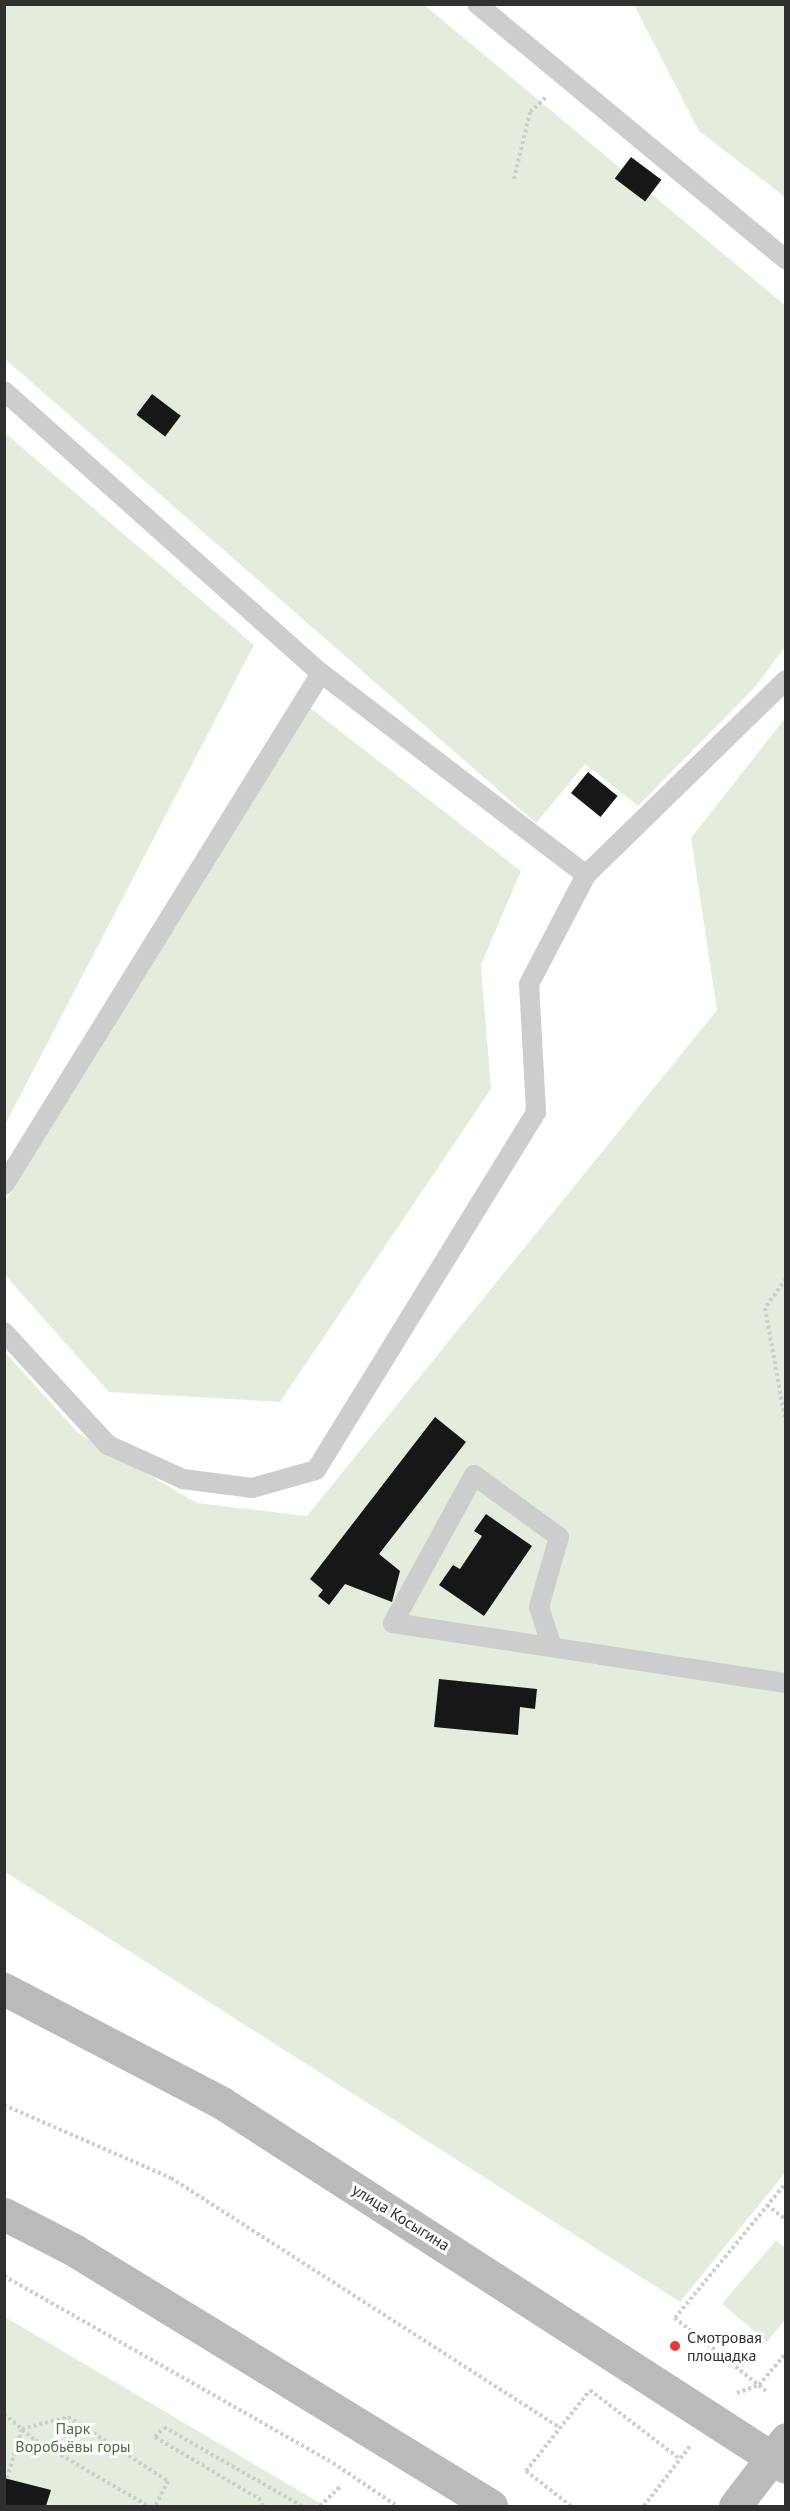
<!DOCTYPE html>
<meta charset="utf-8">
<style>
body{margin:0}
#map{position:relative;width:790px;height:2511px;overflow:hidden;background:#fff;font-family:"PT Sans",sans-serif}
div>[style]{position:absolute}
.green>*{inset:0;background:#e4eddd}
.building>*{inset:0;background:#171717;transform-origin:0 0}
.path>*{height:4px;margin-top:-2px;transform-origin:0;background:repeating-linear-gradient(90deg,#cdcdcd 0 3px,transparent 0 6px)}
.lane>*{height:20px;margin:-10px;padding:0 10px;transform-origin:10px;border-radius:10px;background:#cdcdcd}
.secondary>*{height:33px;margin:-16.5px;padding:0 16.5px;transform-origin:16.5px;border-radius:16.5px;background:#bababa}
.dots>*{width:16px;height:16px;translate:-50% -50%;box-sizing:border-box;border:3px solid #fff;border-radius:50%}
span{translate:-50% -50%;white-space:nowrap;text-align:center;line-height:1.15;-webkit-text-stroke:6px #fff;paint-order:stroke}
.street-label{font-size:16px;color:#303030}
.poi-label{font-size:16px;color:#303030}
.left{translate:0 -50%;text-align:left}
.park-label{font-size:16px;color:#4c6c3c}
.frame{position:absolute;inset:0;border:6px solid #303030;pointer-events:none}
</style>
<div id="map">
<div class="green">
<i style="clip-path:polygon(5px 5px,424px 5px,785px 305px,785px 647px,754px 688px,638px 806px,585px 764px,536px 823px,5px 359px)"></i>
<i style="clip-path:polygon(634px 5px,785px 5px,785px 197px,699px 131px)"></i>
<i style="clip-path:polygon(5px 433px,254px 645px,5px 1125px)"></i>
<i style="clip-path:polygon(305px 704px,521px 871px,481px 965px,491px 1089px,280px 1402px,109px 1392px,5px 1275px,4px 1204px)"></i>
<i style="clip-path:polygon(785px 718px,785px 2173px,680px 2302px,5px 1872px,4px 1351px,78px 1433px,197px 1503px,307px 1516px,717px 1010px,691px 838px)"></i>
<i style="clip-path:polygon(776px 2240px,785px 2248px,785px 2320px,767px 2342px,722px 2304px)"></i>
<i style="clip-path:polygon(5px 2317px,325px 2506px,5px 2506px)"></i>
</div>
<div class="building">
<i style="left:631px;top:157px;width:38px;height:27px;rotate:37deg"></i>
<i style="left:152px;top:394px;width:36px;height:26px;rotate:37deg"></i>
<i style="left:588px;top:772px;width:38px;height:27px;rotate:39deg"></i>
<i style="clip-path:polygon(435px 1417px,466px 1442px,379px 1554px,400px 1571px,392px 1602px,345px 1584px,329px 1605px,318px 1596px,323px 1590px,310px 1579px)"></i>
<i style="clip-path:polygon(486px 1514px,532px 1546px,484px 1616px,439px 1585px,453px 1565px,460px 1569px,482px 1536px,474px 1531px)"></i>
<i style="clip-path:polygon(439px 1679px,537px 1689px,535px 1709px,520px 1707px,518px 1735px,434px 1727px)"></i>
<i style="clip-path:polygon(4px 2478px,51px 2490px,46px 2506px,4px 2506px)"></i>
</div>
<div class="path">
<i style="left:514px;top:179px;width:69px;rotate:-76.6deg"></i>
<i style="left:530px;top:112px;width:22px;rotate:-43deg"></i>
<i style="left:786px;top:1279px;width:36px;rotate:126deg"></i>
<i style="left:765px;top:1308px;width:119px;rotate:79.8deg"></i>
<i style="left:4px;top:2105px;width:182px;rotate:23.6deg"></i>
<i style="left:171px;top:2178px;width:462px;rotate:32.7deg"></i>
<i style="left:767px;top:2205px;width:24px;rotate:38deg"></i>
<i style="left:4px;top:2276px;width:378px;rotate:29.6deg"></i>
<i style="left:333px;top:2463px;width:77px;rotate:33.9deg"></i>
<i style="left:766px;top:2391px;width:117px;rotate:-141.3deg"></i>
<i style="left:675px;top:2318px;width:175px;rotate:-50.6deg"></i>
<i style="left:737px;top:2393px;width:23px;rotate:-20deg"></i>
<i style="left:759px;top:2385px;width:42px;rotate:-49.8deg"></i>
<i style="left:4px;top:2414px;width:40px;rotate:40deg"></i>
<i style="left:35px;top:2440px;width:131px;rotate:30.3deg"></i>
<i style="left:7px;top:2478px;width:51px;rotate:-73deg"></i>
<i style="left:22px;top:2429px;width:48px;rotate:-14.6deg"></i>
<i style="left:68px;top:2417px;width:119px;rotate:32.6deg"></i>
<i style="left:168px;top:2481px;width:28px;rotate:117deg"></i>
<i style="left:263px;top:2506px;width:6px;rotate:-108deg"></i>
<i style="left:261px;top:2500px;width:123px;rotate:-149.3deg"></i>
<i style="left:155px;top:2437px;width:13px;rotate:-48deg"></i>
<i style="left:164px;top:2427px;width:159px;rotate:29.8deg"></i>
<i style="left:320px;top:2506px;width:29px;rotate:-44deg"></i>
<i style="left:571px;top:2506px;width:57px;rotate:-142.1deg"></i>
<i style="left:526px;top:2471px;width:103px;rotate:-51.7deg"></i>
<i style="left:590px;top:2390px;width:113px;rotate:37.5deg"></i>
<i style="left:644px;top:2506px;width:76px;rotate:-52.5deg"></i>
</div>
<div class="lane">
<i style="left:477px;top:4px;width:401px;rotate:39.6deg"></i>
<i style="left:4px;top:391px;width:424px;rotate:41.7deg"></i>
<i style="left:321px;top:673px;width:333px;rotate:37.3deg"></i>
<i style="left:4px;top:1185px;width:602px;rotate:-58.24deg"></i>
<i style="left:4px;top:1332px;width:154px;rotate:47.4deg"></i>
<i style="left:108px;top:1445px;width:82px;rotate:24.4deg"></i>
<i style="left:183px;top:1479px;width:70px;rotate:7.4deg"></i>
<i style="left:252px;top:1488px;width:66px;rotate:-15.7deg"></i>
<i style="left:316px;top:1470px;width:420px;rotate:-58.4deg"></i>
<i style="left:536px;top:1112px;width:128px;rotate:-93.1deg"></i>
<i style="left:529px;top:984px;width:123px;rotate:-62.4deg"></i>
<i style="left:586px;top:875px;width:279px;rotate:-44.3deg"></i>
<i style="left:552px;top:1647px;width:42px;rotate:-108deg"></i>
<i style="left:539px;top:1607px;width:73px;rotate:-74.1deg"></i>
<i style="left:559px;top:1537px;width:105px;rotate:-143.9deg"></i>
<i style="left:474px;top:1475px;width:169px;rotate:118.7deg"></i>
<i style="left:393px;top:1623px;width:211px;rotate:8.7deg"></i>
<i style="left:602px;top:1655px;width:186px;rotate:8.7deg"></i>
</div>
<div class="secondary">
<i style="left:4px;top:1989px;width:246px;rotate:27.6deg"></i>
<i style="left:222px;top:2103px;width:671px;rotate:32.84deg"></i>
<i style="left:4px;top:2214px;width:79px;rotate:27.2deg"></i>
<i style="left:74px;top:2250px;width:489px;rotate:31.5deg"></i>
<i style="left:735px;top:2506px;width:84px;rotate:-52.7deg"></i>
</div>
<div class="dots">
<i style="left:675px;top:2346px;background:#e83b30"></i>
</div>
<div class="street-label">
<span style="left:401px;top:2217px;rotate:32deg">улица Косыгина</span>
</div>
<div class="poi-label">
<span class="left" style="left:687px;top:2346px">Смотровая<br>площадка</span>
</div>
<div class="park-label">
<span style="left:73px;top:2437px">Парк<br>Воробьёвы горы</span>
</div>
<div class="frame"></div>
</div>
